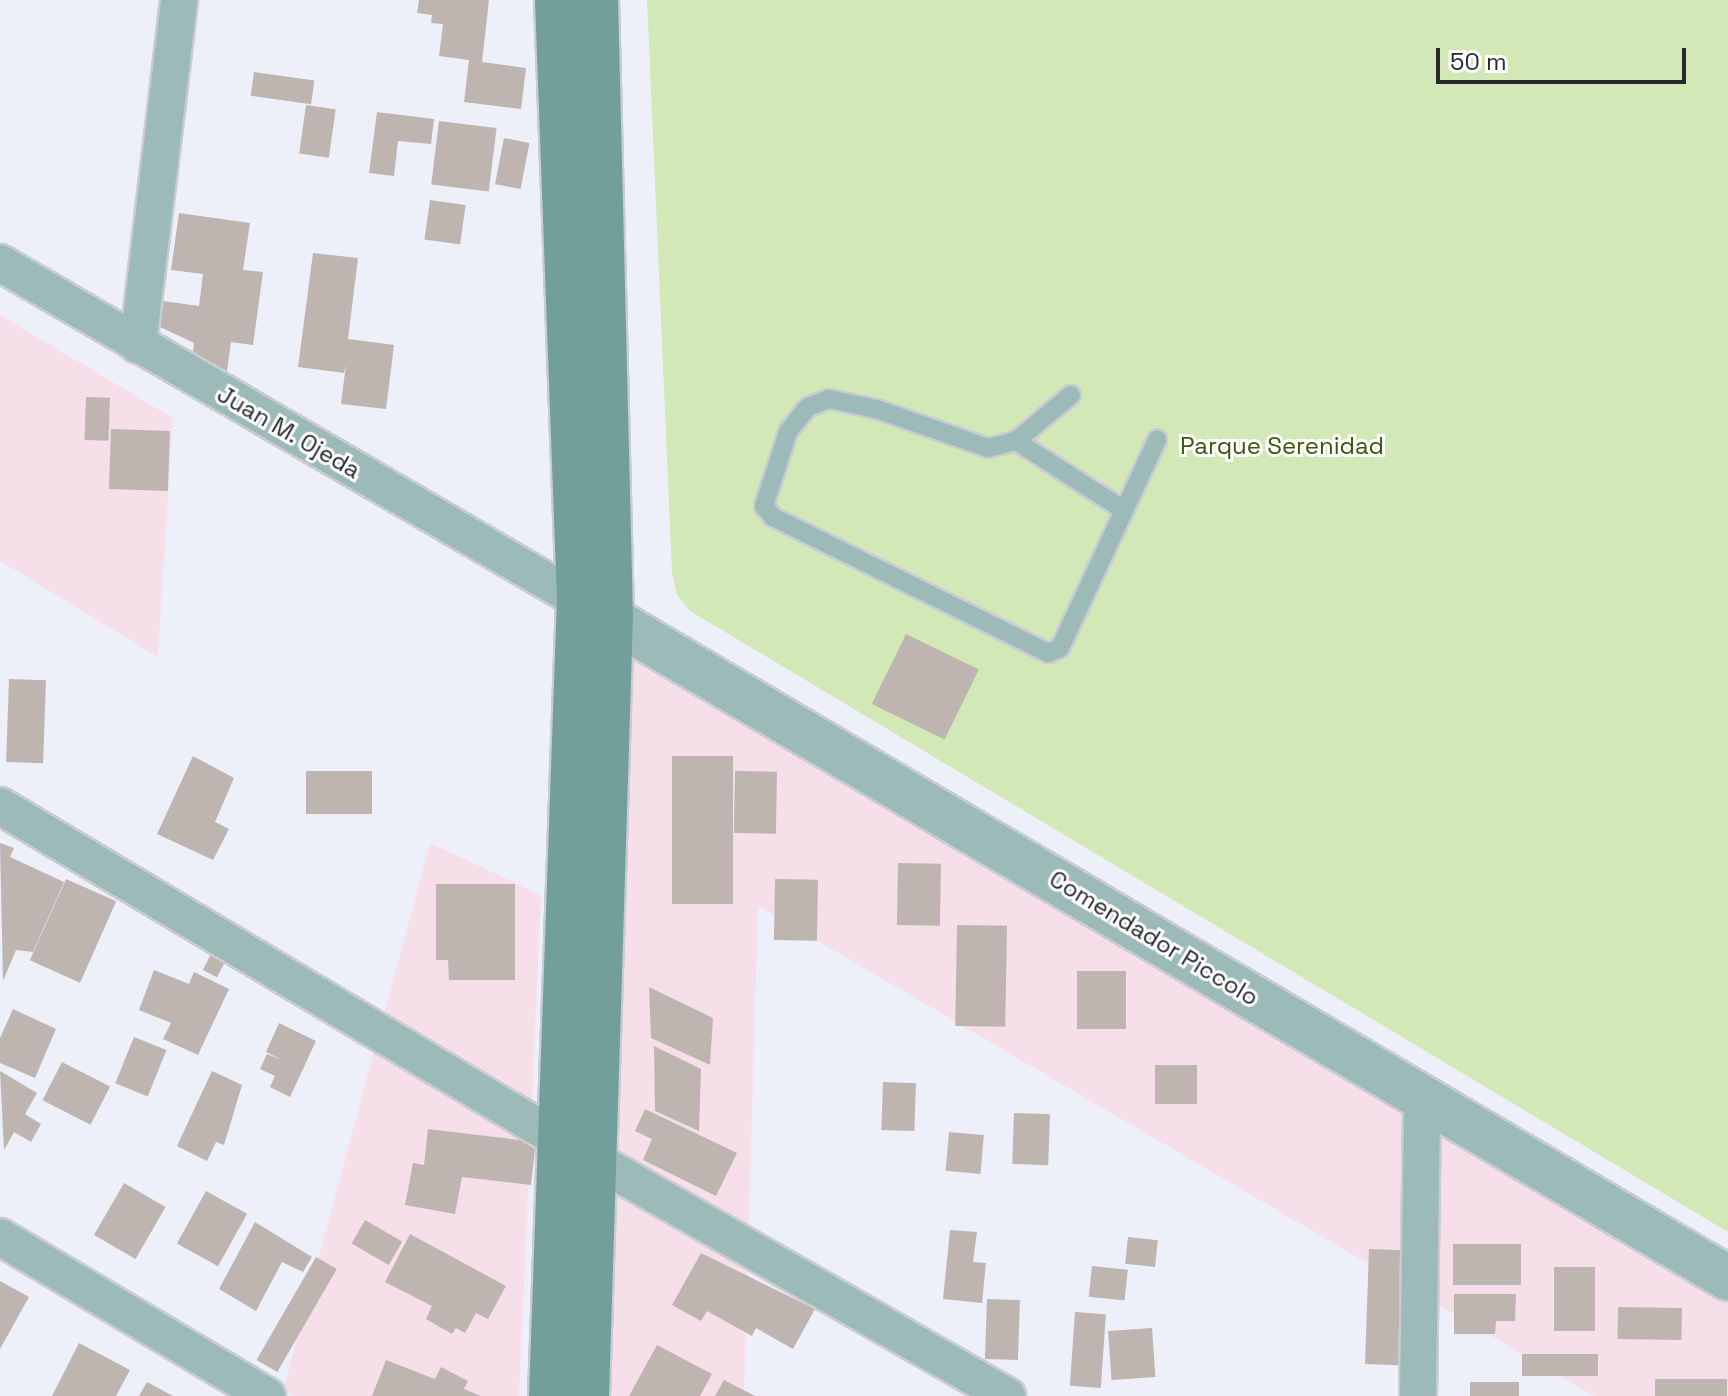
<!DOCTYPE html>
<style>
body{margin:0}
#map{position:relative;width:1728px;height:1396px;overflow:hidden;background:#eef0f9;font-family:"Space Grotesk",sans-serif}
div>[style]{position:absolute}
.commercial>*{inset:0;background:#f7dfe9}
.green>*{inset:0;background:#d2e9b7}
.building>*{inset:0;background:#beb5b1;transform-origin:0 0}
.roads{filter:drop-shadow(2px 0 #caccd4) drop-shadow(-2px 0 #caccd4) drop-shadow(0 2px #caccd4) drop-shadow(0 -2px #caccd4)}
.service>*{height:18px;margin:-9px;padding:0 9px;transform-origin:9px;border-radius:9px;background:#9cbab8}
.minor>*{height:36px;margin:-18px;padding:0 18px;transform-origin:18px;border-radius:18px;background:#9cbab8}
.tertiary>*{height:44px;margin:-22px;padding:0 22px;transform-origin:22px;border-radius:22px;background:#9cbab8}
.secondary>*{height:44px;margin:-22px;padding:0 22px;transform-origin:22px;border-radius:22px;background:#729f9c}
span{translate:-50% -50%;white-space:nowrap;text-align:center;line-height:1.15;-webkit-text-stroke:6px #fefefe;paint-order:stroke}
.street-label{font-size:24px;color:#28292c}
.park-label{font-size:24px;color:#3a5509}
.scale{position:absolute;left:1436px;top:48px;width:250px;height:36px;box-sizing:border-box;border:4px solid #28292c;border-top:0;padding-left:10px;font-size:24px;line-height:28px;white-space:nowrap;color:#28292c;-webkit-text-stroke:6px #fefefe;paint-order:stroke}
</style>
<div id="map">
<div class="commercial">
<i style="clip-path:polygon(0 315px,173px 418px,158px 657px,0 561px)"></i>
<i style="clip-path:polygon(634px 634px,1728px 1283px,1728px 1396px,1594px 1396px,758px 906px,744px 1396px,610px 1396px)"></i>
<i style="clip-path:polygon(430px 843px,541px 895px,519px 1396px,293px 1396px,283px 1390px)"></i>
</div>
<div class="green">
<i style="clip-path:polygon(647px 0,1728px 0,1728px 1232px,690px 611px,677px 595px,672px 573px)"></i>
</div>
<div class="building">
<i style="clip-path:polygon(419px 0,489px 0,482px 62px,526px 68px,521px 109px,464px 102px,469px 60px,439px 56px,443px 24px,431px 23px,432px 15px,417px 13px)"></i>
<i style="left:254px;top:72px;width:61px;height:24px;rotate:8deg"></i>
<i style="left:306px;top:105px;width:30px;height:49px;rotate:8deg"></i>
<i style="clip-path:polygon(377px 112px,434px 119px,431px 144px,398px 141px,394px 176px,369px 173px)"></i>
<i style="left:439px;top:121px;width:58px;height:64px;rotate:7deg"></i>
<i style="left:504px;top:138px;width:26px;height:47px;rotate:11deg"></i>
<i style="left:430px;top:200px;width:36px;height:40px;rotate:8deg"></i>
<i style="clip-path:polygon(179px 213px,250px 223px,243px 270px,263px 272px,253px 345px,231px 342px,227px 371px,193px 353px,194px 343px,160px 327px,163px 301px,199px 306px,203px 274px,171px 270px)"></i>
<i style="clip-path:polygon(313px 253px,358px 258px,348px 339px,394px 345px,386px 409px,341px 404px,346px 364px,344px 373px,298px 367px)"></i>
<i style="left:86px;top:397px;width:24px;height:43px;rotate:2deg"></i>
<i style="left:111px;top:429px;width:59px;height:60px;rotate:2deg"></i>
<i style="left:906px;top:634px;width:81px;height:78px;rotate:26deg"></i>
<i style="left:9px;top:679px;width:37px;height:83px;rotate:2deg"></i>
<i style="clip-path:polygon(193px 756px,234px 778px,215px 822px,229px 829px,213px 860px,157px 834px)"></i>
<i style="left:672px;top:756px;width:61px;height:148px"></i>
<i style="left:306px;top:771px;width:66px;height:43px"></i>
<i style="left:735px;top:771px;width:42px;height:62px;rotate:1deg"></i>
<i style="clip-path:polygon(0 843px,14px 848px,10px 857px,64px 882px,33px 952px,16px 950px,3px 981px)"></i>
<i style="left:898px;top:863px;width:43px;height:62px;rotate:1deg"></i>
<i style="left:66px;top:879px;width:55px;height:89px;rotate:24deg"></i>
<i style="left:775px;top:879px;width:43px;height:61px;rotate:1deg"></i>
<i style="clip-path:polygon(436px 884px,515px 884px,515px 980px,449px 980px,448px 960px,436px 960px)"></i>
<i style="left:957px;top:925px;width:50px;height:101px;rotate:1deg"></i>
<i style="left:211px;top:954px;width:16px;height:18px;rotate:27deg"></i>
<i style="clip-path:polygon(154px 970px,189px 984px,194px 972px,229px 989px,198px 1055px,163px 1039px,171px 1023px,139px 1010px)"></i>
<i style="left:1077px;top:971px;width:49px;height:58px"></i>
<i style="clip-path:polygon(649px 987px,713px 1018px,710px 1065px,651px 1038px)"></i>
<i style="clip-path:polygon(13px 1009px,56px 1029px,35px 1078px,0 1063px,0 1038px)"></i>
<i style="clip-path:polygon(279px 1023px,316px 1041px,290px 1097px,270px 1087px,275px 1076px,260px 1069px,267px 1054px,282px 1060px,266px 1052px)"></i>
<i style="left:134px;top:1037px;width:35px;height:50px;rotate:22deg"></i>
<i style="clip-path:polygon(654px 1046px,701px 1069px,699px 1131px,655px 1111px)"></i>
<i style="left:62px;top:1062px;width:54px;height:43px;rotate:27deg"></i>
<i style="left:1155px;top:1065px;width:42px;height:39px"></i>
<i style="clip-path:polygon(0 1071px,37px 1093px,25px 1114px,41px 1124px,31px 1142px,14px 1132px,4px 1150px)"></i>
<i style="clip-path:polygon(212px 1071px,242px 1085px,224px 1145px,216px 1142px,207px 1161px,177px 1146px)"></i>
<i style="left:883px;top:1082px;width:33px;height:48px;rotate:2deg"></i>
<i style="clip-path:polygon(645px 1109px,737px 1153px,716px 1196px,643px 1160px,652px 1139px,635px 1131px)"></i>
<i style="left:1014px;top:1113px;width:36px;height:51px;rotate:2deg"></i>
<i style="clip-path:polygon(428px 1129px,536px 1142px,531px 1185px,462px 1177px,455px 1214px,405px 1205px,413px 1163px,424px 1165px)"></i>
<i style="left:949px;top:1132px;width:35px;height:39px;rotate:5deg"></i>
<i style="left:124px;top:1183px;width:48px;height:60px;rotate:30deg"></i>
<i style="left:206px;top:1191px;width:47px;height:60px;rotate:29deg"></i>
<i style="left:365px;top:1220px;width:43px;height:27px;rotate:30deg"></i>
<i style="clip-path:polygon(255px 1222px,312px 1257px,303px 1272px,282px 1262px,256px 1311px,219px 1289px)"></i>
<i style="clip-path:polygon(950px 1230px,977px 1232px,973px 1262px,986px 1263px,982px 1303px,943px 1299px)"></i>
<i style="clip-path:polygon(410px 1234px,506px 1286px,488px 1319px,476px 1313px,465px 1333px,456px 1328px,452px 1334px,426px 1319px,432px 1306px,385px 1282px)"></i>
<i style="left:1128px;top:1237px;width:30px;height:27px;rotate:6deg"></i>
<i style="left:1453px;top:1244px;width:68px;height:41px"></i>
<i style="left:1369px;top:1249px;width:35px;height:115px;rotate:2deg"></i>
<i style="clip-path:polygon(701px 1253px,815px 1309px,793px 1349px,756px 1328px,752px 1336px,707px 1311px,701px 1321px,672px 1305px)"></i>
<i style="left:316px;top:1257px;width:24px;height:119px;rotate:30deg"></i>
<i style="left:1092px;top:1266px;width:36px;height:31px;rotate:6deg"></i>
<i style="left:1554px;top:1267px;width:41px;height:64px"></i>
<i style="clip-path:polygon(0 1281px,29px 1297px,0 1349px)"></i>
<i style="clip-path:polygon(1454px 1294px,1516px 1294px,1515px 1321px,1496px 1321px,1495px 1334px,1454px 1334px)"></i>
<i style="left:987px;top:1299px;width:33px;height:60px;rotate:2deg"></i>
<i style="left:1618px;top:1307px;width:64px;height:32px;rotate:1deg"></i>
<i style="left:1075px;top:1312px;width:31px;height:74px;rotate:4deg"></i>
<i style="left:1152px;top:1328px;width:49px;height:44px;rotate:86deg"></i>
<i style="clip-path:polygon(79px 1343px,130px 1370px,116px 1396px,52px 1396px)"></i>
<i style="clip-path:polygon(657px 1345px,712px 1374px,700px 1396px,620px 1396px,629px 1396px)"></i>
<i style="left:1598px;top:1354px;width:22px;height:76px;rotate:90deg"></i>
<i style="clip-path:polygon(386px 1360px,435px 1379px,441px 1367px,468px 1381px,464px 1389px,481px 1396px,372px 1396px)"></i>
<i style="left:1655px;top:1379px;width:72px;height:17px"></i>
<i style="clip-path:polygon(724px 1380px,755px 1396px,715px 1396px)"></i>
<i style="clip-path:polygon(147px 1382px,173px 1396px,139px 1396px)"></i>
<i style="left:1470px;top:1382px;width:49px;height:14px"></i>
</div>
<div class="roads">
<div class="service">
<i style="left:1071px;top:395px;width:72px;rotate:140.1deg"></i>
<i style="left:1016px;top:441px;width:29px;rotate:166deg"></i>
<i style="left:988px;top:448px;width:119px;rotate:-160.8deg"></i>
<i style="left:876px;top:409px;width:48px;rotate:-168deg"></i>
<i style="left:829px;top:399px;width:22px;rotate:159deg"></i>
<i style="left:808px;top:407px;width:32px;rotate:129deg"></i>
<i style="left:788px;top:432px;width:78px;rotate:108deg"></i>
<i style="left:764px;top:506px;width:14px;rotate:51deg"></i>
<i style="left:773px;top:517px;width:307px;rotate:26.3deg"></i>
<i style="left:1048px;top:653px;width:13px;rotate:-23deg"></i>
<i style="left:1060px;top:648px;width:230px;rotate:-65deg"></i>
<i style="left:1016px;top:441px;width:128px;rotate:32.6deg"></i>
</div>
<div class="minor">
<i style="left:0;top:263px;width:670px;rotate:30.2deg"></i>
<i style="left:138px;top:345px;width:347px;rotate:-83.2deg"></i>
<i style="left:0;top:806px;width:656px;rotate:30.83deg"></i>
<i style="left:595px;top:1160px;width:475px;rotate:29.8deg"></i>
<i style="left:0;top:1237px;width:311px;rotate:30.8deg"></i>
<i style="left:1418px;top:1396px;width:299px;rotate:-89.2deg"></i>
</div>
<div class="tertiary">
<i style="left:581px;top:601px;width:1332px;rotate:30.55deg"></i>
</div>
<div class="secondary">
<i style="left:551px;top:1396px;width:796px;rotate:-87.99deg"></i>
<i style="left:579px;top:600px;width:600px;rotate:-92.1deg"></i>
<i style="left:587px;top:1396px;width:779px;rotate:-88.24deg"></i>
<i style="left:611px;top:617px;width:617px;rotate:-91.39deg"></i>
</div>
</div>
<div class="street-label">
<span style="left:289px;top:432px;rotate:30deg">Juan M. Ojeda</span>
<span style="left:1154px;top:938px;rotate:31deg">Comendador Piccolo</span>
</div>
<div class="park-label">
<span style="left:1282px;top:446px">Parque Serenidad</span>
</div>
<div class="scale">50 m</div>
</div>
